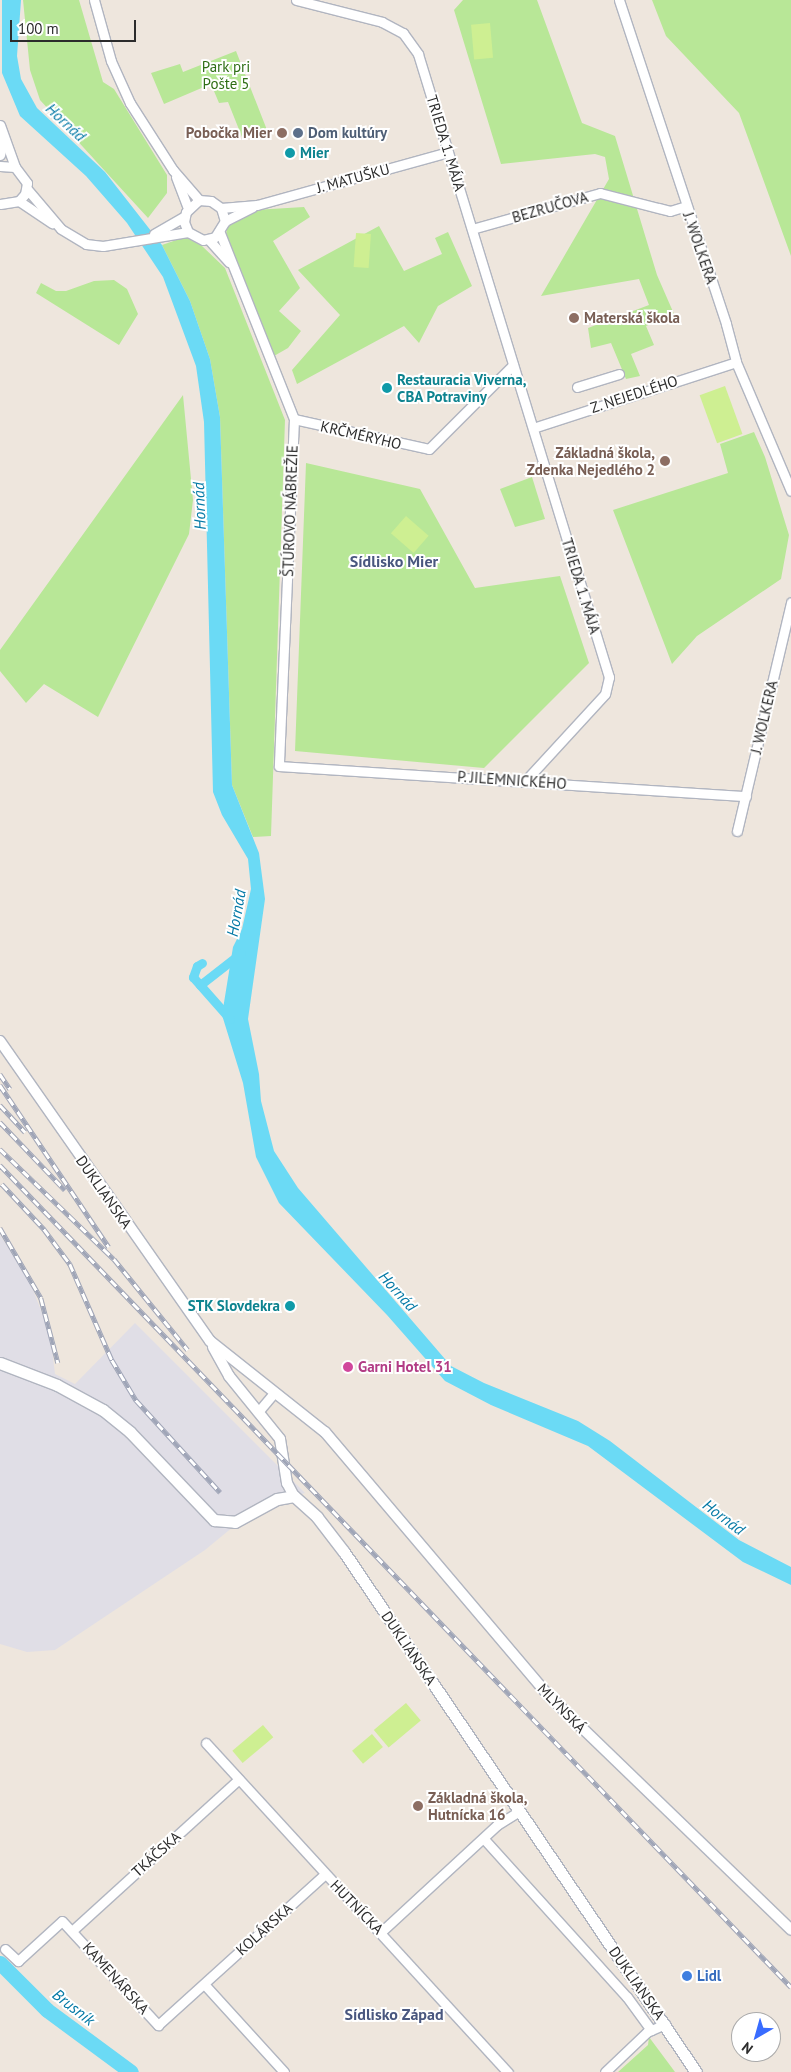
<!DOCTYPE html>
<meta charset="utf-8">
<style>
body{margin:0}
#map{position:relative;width:791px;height:2072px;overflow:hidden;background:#eee6dd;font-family:"PT Sans",sans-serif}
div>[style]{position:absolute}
.industrial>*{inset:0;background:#e0dee6}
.green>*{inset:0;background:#b8e797}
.pitch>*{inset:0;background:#ceef92;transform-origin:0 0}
.water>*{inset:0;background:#6bdaf5}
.canal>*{height:9px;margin:-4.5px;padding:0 4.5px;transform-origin:4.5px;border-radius:4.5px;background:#6bdaf5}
.river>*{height:15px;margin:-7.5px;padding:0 7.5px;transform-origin:7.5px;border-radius:7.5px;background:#6bdaf5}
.roads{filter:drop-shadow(1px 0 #b1b5c0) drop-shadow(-1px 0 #b1b5c0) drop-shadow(0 1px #b1b5c0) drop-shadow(0 -1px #b1b5c0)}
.minor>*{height:9px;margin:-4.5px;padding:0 4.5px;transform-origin:4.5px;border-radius:4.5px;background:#fff}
.tertiary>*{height:10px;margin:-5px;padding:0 5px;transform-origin:5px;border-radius:5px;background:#fff}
.secondary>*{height:11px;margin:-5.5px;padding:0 5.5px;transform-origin:5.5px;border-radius:5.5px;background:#fff}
.rail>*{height:4.5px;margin-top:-2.25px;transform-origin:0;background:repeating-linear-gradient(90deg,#fff 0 8px,#9fa5b7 0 16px);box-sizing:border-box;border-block:1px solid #9fa5b7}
.dots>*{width:14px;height:14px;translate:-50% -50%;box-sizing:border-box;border:2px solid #fff;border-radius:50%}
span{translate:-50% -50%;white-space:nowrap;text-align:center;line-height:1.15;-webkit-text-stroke:4px #fff;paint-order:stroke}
.park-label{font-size:15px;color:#2f6e16}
.education-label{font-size:15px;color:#785e54;font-weight:700}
.right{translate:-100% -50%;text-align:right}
.left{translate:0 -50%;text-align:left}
.service-label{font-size:15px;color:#4e5e75;font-weight:700}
.street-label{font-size:15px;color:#2c2c2c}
.culture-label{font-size:15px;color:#0d838f;font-weight:700}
.hotel-label{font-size:15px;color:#b23c85;font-weight:700}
.shop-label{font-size:15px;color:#366cbe;font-weight:700}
.water-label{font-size:16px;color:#067aa6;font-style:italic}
.neighbourhood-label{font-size:16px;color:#49577f;font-weight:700}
.north{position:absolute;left:731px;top:2012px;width:50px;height:50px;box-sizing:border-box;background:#fff;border:1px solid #ababab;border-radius:50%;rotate:218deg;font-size:14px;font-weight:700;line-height:20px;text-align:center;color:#2c2c2c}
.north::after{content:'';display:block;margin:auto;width:18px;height:22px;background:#396cff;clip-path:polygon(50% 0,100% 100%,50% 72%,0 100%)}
.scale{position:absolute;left:10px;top:20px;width:126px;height:22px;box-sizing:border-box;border:2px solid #2c2c2c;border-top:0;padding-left:6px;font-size:15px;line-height:18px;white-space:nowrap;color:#2c2c2c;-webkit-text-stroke:4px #fff;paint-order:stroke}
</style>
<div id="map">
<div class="industrial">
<i style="clip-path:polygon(0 1235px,29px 1280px,50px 1333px,55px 1374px,75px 1384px,135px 1323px,305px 1493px,276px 1502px,239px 1522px,205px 1550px,55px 1650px,27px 1652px,0 1644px)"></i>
</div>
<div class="green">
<i style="clip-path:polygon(23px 0,79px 0,103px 82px,114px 89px,167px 175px,167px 193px,148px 218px,40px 100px,30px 70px)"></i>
<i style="clip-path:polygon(463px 0,537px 0,582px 123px,615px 136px,657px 275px,674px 314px,646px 326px,654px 345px,631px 354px,640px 376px,626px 379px,611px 343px,591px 348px,588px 328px,649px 305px,639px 279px,541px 296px,609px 179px,605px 157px,595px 154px,501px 164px,454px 10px)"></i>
<i style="clip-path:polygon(652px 0,791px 0,791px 256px,739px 113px,666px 36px)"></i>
<i style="clip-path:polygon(236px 51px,267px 130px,242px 137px,228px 102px,219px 103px,211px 84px,164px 104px,151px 73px,180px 64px,183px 72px)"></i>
<i style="clip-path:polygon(304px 207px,310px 217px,273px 241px,300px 288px,279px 311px,301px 331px,288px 348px,274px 356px,226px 234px,228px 223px,253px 210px)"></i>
<i style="clip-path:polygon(379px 226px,404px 271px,442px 254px,435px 238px,448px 232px,472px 286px,438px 306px,419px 343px,404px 326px,297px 384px,292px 370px,340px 315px,298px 270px)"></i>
<i style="clip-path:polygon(185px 237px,202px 246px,225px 268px,285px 420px,271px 836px,253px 837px,232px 785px,220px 417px,210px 359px,190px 301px,162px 245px)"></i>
<i style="clip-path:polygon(114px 280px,127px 289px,138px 314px,119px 345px,36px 293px,41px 283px,56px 291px,66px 291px,94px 281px)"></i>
<i style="clip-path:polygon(183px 395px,193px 500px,189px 534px,98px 717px,44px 684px,26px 703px,0 671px,0 650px)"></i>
<i style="clip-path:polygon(754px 432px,765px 457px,789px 535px,781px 579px,697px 636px,672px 664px,613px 510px,728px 473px,720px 444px)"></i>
<i style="clip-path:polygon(306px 463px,420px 489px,475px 588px,560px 576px,589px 663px,484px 768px,295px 751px)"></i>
<i style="clip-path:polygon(532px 477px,545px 519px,515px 527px,500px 489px)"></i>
<i style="clip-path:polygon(649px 2037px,675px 2072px,618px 2072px,648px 2045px)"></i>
</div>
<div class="pitch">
<i style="left:490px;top:23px;width:35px;height:19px;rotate:85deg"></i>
<i style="left:356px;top:233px;width:15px;height:34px;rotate:4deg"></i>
<i style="left:725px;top:386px;width:51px;height:27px;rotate:70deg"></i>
<i style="left:406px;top:516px;width:30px;height:23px;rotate:41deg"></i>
<i style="left:406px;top:1703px;width:23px;height:42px;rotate:50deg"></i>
<i style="left:263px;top:1725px;width:16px;height:40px;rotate:50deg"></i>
<i style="left:372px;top:1734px;width:17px;height:26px;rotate:50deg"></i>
</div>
<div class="water">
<i style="clip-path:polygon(2px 0,21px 0,17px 56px,21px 79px,37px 108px,105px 172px,162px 245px,190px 301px,210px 359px,220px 417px,232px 785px,259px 853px,265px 899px,248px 1019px,259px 1074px,261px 1101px,274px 1151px,298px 1188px,451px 1366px,484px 1383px,578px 1421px,610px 1441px,739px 1540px,791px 1567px,791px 1585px,743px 1562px,588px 1446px,491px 1405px,445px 1381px,387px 1315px,279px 1203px,256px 1157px,243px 1083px,222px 1015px,233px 947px,242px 929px,251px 889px,248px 859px,222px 815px,213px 792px,204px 422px,196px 366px,163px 277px,127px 223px,86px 176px,20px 116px,2px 73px)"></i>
</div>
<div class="canal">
<i style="left:202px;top:963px;width:6px;rotate:149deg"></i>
<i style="left:197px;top:966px;width:12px;rotate:110deg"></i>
<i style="left:193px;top:977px;width:56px;rotate:48.6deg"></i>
<i style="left:200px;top:985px;width:52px;rotate:-38deg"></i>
</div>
<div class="river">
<i style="left:0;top:1963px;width:66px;rotate:45deg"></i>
<i style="left:47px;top:2010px;width:104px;rotate:36.4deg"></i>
</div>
<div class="roads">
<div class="minor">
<i style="left:94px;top:0;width:63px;rotate:74.4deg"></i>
<i style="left:111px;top:61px;width:46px;rotate:65.7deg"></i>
<i style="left:130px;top:103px;width:80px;rotate:57.3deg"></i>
<i style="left:173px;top:170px;width:40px;rotate:49deg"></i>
<i style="left:296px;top:0;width:89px;rotate:14.3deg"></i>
<i style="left:382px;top:22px;width:24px;rotate:28deg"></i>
<i style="left:403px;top:33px;width:26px;rotate:54deg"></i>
<i style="left:418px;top:54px;width:652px;rotate:72.96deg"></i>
<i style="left:609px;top:677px;width:17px;rotate:103deg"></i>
<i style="left:605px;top:694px;width:118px;rotate:132.6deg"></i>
<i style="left:619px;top:0;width:341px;rotate:71.7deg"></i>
<i style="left:726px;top:324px;width:39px;rotate:75deg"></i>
<i style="left:736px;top:362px;width:140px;rotate:66.9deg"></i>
<i style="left:0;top:125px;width:45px;rotate:70.3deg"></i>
<i style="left:0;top:155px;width:17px;rotate:-77deg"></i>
<i style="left:0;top:166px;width:15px;rotate:4deg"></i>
<i style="left:15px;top:167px;width:20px;rotate:53deg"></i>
<i style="left:27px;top:183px;width:11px;rotate:100deg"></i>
<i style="left:25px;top:194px;width:9px;rotate:131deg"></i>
<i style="left:19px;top:201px;width:19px;rotate:171deg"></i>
<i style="left:176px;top:177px;width:33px;rotate:69deg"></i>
<i style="left:27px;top:189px;width:52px;rotate:49.6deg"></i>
<i style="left:61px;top:229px;width:29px;rotate:31deg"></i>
<i style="left:86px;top:244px;width:17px;rotate:7deg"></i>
<i style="left:103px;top:246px;width:86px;rotate:-9.4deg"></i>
<i style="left:19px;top:201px;width:40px;rotate:34deg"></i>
<i style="left:221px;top:208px;width:14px;rotate:73deg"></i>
<i style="left:225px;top:221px;width:19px;rotate:122deg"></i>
<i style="left:215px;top:237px;width:12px;rotate:166deg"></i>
<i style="left:203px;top:240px;width:17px;rotate:-152deg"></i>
<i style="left:188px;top:232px;width:11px;rotate:-112deg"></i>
<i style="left:184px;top:222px;width:10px;rotate:-79deg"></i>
<i style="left:186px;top:212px;width:18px;rotate:-43deg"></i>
<i style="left:199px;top:200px;width:12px;rotate:5deg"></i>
<i style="left:211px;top:201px;width:12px;rotate:35deg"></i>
<i style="left:221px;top:208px;width:36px;rotate:-5deg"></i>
<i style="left:257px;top:205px;width:198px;rotate:-15.5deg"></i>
<i style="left:225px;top:221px;width:31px;rotate:-27deg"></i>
<i style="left:472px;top:229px;width:133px;rotate:-15.7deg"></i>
<i style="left:600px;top:193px;width:72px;rotate:14.4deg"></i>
<i style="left:670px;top:211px;width:17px;rotate:-17deg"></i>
<i style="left:220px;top:233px;width:200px;rotate:68.3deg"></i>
<i style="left:294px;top:419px;width:347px;rotate:92.5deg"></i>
<i style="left:279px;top:766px;width:468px;rotate:3.7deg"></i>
<i style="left:154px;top:234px;width:34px;rotate:-30deg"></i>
<i style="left:209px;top:240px;width:30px;rotate:48deg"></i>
<i style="left:577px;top:387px;width:44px;rotate:-17.2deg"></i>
<i style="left:294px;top:419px;width:138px;rotate:12.5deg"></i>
<i style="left:429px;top:449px;width:119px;rotate:-45deg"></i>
<i style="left:533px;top:428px;width:213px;rotate:-18deg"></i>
<i style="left:737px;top:831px;width:235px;rotate:-76.7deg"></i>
<i style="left:258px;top:1412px;width:25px;rotate:-50deg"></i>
<i style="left:206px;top:1743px;width:447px;rotate:47.5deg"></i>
<i style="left:484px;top:1839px;width:213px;rotate:47.9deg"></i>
<i style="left:627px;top:1997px;width:41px;rotate:54deg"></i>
<i style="left:73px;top:1930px;width:224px;rotate:-42.3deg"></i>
<i style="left:381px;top:1932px;width:158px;rotate:-42.7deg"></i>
<i style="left:497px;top:1825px;width:26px;rotate:-32deg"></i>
<i style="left:5px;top:1949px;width:18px;rotate:43deg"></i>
<i style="left:18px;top:1961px;width:59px;rotate:-42.3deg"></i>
<i style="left:62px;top:1921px;width:142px;rotate:47.3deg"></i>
<i style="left:158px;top:2025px;width:225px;rotate:-42.1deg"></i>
<i style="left:204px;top:1984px;width:119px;rotate:47.7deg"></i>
<i style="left:605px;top:2072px;width:58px;rotate:-43.6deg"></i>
<i style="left:647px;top:2032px;width:20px;rotate:-24deg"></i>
</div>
<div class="tertiary">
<i style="left:0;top:1041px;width:366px;rotate:55deg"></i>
<i style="left:210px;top:1341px;width:147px;rotate:38.4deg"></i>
<i style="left:325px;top:1432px;width:345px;rotate:49.7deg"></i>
<i style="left:548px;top:1695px;width:338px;rotate:44deg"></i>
<i style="left:213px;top:1347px;width:33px;rotate:61deg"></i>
<i style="left:229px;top:1376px;width:81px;rotate:51deg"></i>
<i style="left:280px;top:1439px;width:45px;rotate:81deg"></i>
<i style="left:287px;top:1483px;width:15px;rotate:62deg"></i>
</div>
<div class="secondary">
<i style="left:0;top:1363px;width:61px;rotate:21.1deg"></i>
<i style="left:57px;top:1385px;width:52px;rotate:28.5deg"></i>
<i style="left:103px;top:1410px;width:35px;rotate:39deg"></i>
<i style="left:130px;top:1432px;width:122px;rotate:46.3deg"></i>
<i style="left:214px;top:1520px;width:21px;rotate:5deg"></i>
<i style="left:235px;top:1522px;width:48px;rotate:-28.7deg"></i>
<i style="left:277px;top:1499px;width:17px;rotate:-10deg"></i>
<i style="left:294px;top:1496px;width:31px;rotate:42deg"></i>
<i style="left:317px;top:1517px;width:44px;rotate:52.4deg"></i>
<i style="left:344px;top:1552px;width:628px;rotate:55.91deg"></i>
</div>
</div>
<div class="rail">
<i style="left:0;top:1074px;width:18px;rotate:56deg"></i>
<i style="left:0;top:1085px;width:195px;rotate:56.1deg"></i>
<i style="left:0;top:1105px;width:37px;rotate:47deg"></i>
<i style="left:0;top:1122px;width:94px;rotate:46.3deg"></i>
<i style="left:0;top:1149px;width:158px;rotate:44deg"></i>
<i style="left:114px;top:1259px;width:117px;rotate:50.9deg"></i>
<i style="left:0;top:1165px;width:1141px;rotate:46.1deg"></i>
<i style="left:2px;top:1184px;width:62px;rotate:47deg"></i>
<i style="left:44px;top:1229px;width:44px;rotate:53.4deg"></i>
<i style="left:70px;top:1264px;width:105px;rotate:66.4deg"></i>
<i style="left:112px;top:1360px;width:47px;rotate:59deg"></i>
<i style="left:136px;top:1400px;width:125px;rotate:47.6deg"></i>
<i style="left:0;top:1228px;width:81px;rotate:59.6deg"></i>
<i style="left:41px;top:1298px;width:67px;rotate:75.3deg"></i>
</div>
<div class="dots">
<i style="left:282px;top:133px;background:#8d6e63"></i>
<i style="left:298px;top:133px;background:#5c6f8a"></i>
<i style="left:290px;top:153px;background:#0f9aa8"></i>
<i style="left:574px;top:318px;background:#8d6e63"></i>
<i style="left:387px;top:388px;background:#0f9aa8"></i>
<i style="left:665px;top:461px;background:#8d6e63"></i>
<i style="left:290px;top:1306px;background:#0f9aa8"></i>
<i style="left:348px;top:1367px;background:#d1479c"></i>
<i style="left:418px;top:1806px;background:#8d6e63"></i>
<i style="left:687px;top:1976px;background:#3f7fe0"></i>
</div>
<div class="park-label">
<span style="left:226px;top:75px">Park pri<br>Pošte 5</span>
</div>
<div class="education-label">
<span class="right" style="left:272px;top:133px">Pobočka Mier</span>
<span class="left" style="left:584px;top:318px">Materská škola</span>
<span class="right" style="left:655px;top:461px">Základná škola,<br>Zdenka Nejedlého 2</span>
<span class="left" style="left:428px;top:1806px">Základná škola,<br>Hutnícka 16</span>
</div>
<div class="service-label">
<span class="left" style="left:308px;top:133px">Dom kultúry</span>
</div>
<div class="street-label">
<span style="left:446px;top:143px;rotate:73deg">TRIEDA 1. MÁJA</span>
<span style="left:353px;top:178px;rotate:-15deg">J. MATUŠKU</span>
<span style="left:550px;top:207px;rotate:-16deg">BEZRUČOVA</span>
<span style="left:700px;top:248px;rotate:71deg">J. WOLKERA</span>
<span style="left:634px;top:394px;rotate:-18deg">Z. NEJEDLÉHO</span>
<span style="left:361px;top:435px;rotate:13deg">KRČMÉRYHO</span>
<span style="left:290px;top:511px;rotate:-88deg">ŠTÚROVO NÁBREŽIE</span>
<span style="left:581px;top:586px;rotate:73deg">TRIEDA 1. MÁJA</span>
<span style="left:764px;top:717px;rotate:-77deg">J. WOLKERA</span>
<span style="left:512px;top:780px;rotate:4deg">P. JILEMNICKÉHO</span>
<span style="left:104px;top:1192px;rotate:55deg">DUKLIANSKA</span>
<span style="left:409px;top:1648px;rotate:56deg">DUKLIANSKA</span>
<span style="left:562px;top:1708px;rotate:46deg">MLYNSKÁ</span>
<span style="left:156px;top:1854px;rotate:-42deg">TKÁČSKA</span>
<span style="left:357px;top:1907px;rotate:46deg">HUTNÍCKA</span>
<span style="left:264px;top:1929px;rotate:-42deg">KOLÁRSKA</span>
<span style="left:116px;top:1978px;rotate:48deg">KAMENÁRSKA</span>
<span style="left:637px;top:1983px;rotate:55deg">DUKLIANSKA</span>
</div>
<div class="culture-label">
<span class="left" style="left:300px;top:153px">Mier</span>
<span class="left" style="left:397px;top:388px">Restauracia Viverna,<br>CBA Potraviny</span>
<span class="right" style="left:280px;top:1306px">STK Slovdekra</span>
</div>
<div class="hotel-label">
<span class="left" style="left:358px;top:1367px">Garni Hotel 31</span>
</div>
<div class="shop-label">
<span class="left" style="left:697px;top:1976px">Lidl</span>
</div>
<div class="water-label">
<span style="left:66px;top:122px;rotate:43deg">Hornád</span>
<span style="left:199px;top:506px;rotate:-92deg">Hornád</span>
<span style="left:236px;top:913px;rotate:-80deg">Hornád</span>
<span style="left:398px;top:1291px;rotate:48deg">Hornád</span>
<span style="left:724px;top:1517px;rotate:37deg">Hornád</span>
<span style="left:74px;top:2007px;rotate:38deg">Brusník</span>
</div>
<div class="neighbourhood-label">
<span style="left:394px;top:561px">Sídlisko Mier</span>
<span style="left:394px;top:2014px">Sídlisko Západ</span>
</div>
<div class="north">N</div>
<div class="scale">100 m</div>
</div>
